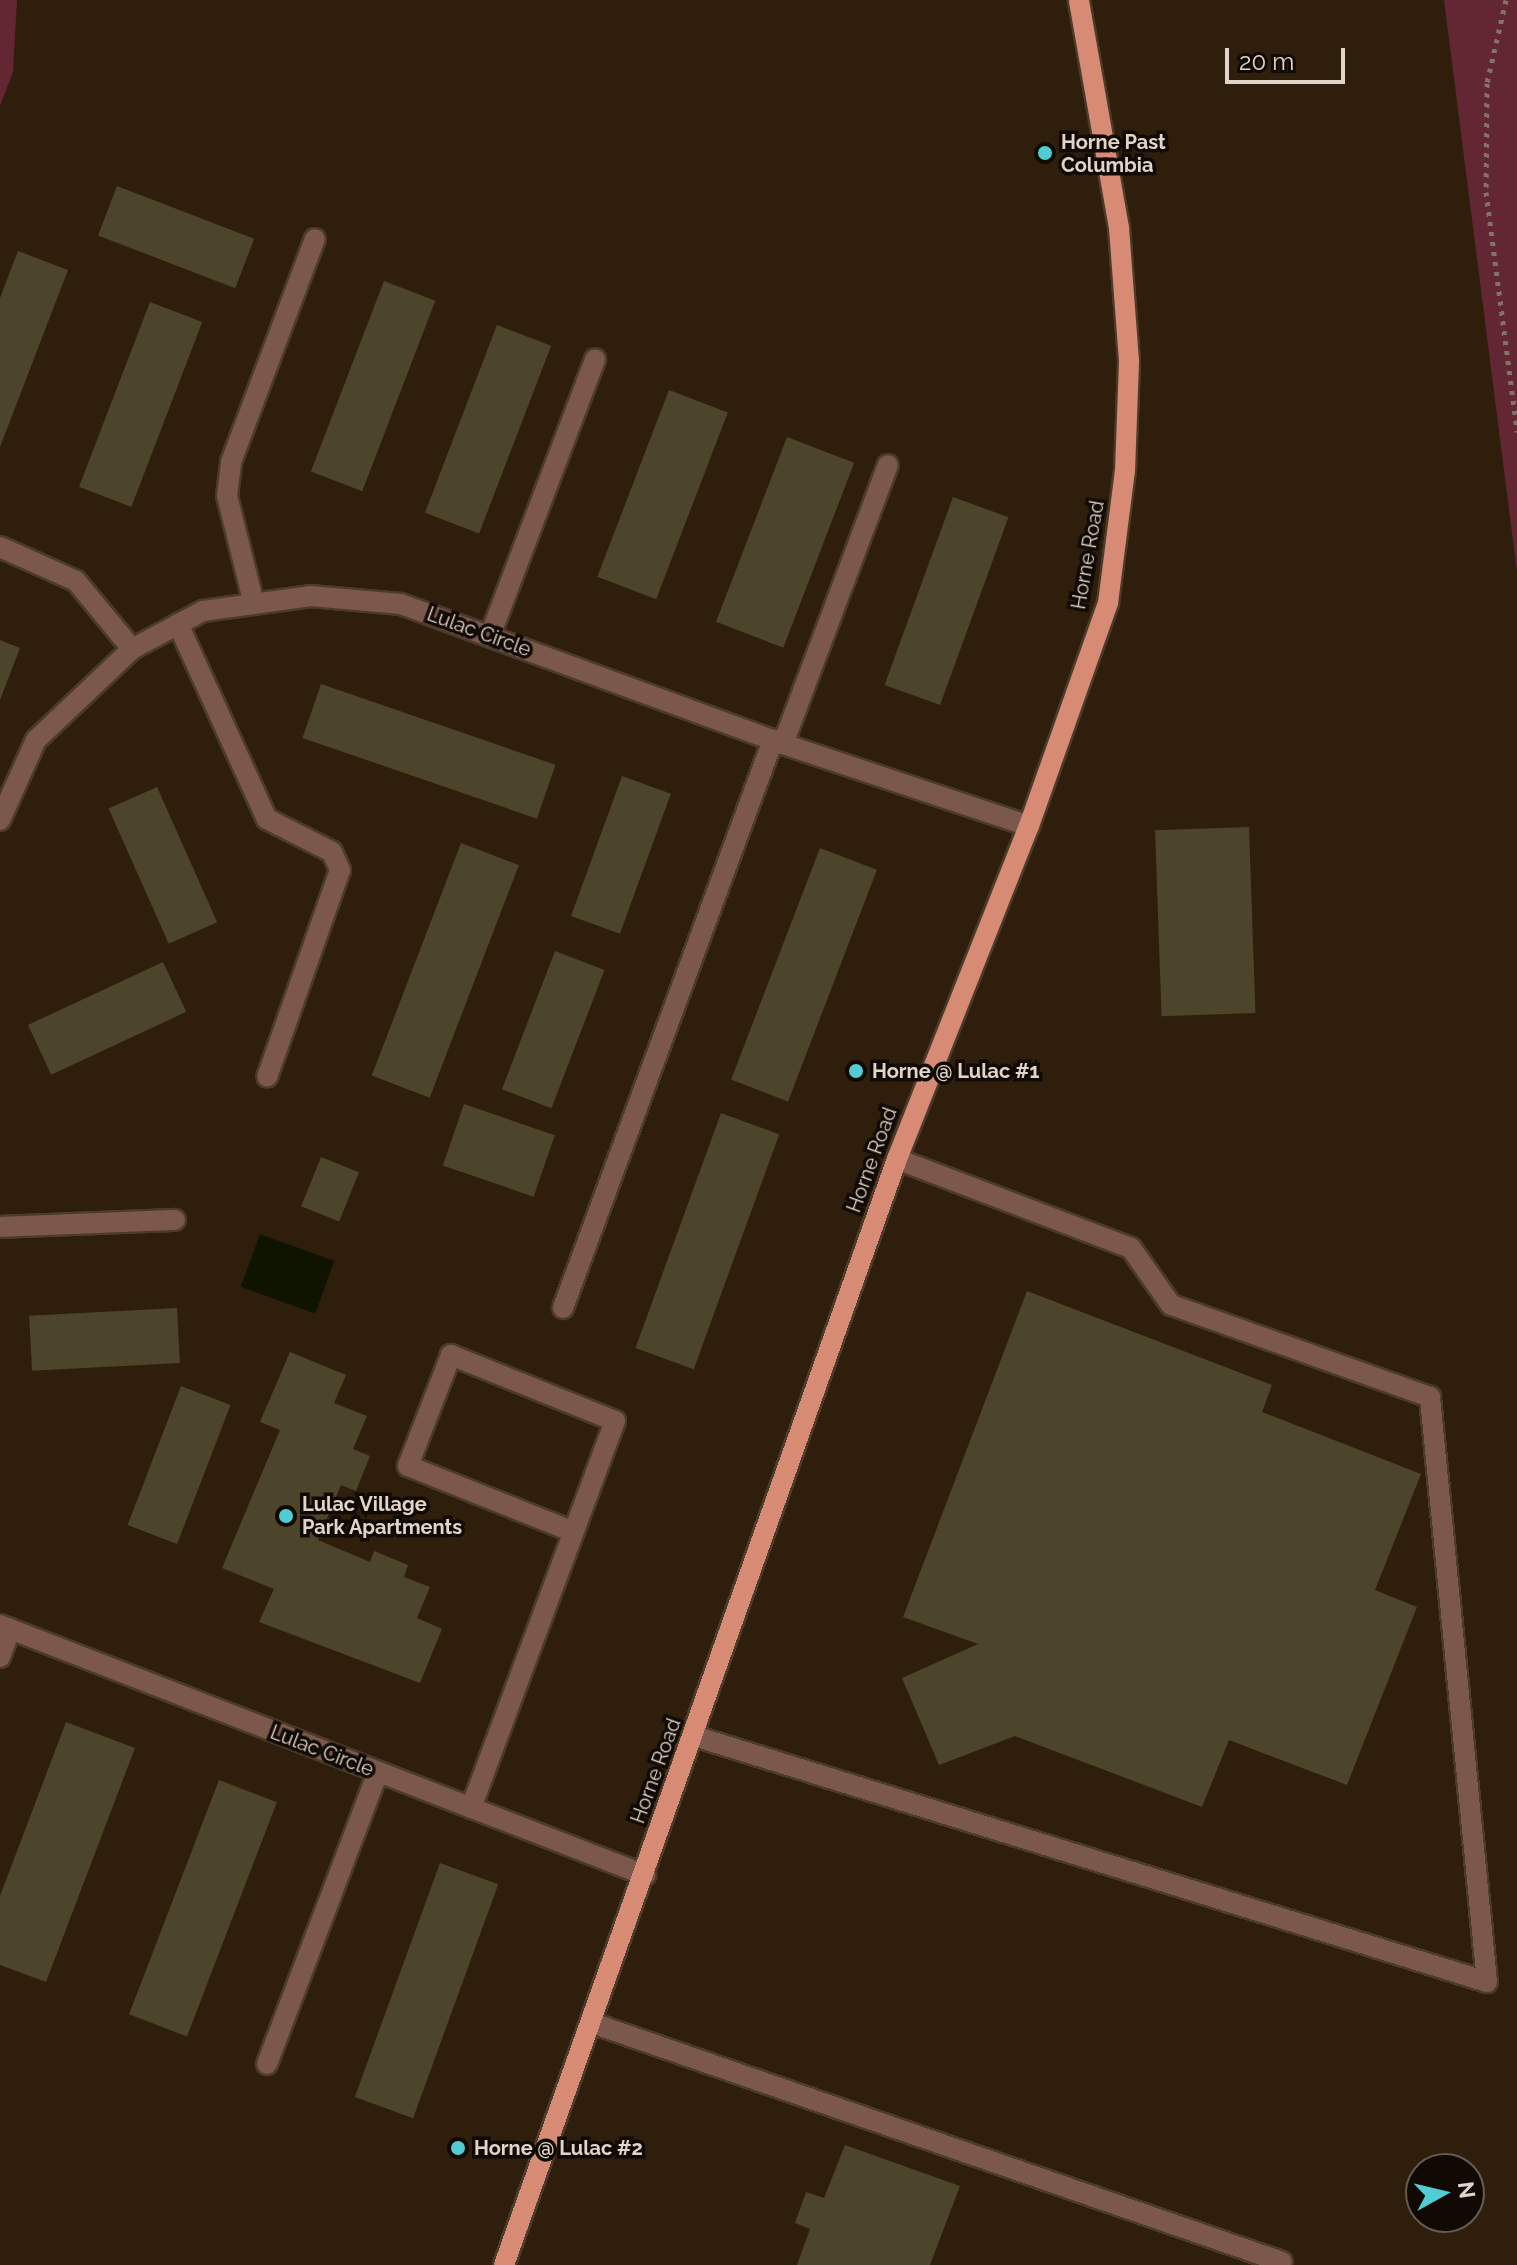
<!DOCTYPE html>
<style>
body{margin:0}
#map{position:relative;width:1517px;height:2265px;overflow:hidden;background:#2f1e0c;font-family:Raleway,sans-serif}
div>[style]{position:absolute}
.green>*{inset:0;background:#632733}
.water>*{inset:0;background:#0f1400;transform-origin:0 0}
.building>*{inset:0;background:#4d442c;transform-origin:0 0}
.path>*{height:5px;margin-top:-2.5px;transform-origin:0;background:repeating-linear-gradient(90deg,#827365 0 4px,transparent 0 10px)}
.roads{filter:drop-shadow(2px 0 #4b3b2a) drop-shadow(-2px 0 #4b3b2a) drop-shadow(0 2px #4b3b2a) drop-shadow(0 -2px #4b3b2a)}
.minor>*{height:20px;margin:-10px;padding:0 10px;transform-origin:10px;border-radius:10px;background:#7c574c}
.major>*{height:20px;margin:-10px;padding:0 10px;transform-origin:10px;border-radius:10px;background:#d78a74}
.dots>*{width:22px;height:22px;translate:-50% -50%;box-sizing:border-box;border:4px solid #110a04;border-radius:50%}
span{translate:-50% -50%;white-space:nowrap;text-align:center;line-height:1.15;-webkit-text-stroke:7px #110a04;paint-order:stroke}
.poi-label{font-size:20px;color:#e1d5ca;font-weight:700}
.left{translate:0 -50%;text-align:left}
.street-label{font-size:20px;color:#e1d5ca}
.north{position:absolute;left:1405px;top:2153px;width:80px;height:80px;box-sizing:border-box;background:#110a04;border:2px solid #645b53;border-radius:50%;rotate:82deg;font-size:22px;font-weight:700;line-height:32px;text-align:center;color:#e1d5ca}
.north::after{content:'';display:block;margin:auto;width:28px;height:36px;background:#51ccd3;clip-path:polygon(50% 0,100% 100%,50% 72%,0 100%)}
.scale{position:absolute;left:1225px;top:48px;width:120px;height:36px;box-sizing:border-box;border:4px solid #e1d5ca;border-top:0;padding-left:10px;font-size:24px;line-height:28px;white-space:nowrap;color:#e1d5ca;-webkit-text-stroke:6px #110a04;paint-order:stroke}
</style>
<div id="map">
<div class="green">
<i style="clip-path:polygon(0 0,17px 0,13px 72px,0 106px)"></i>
<i style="clip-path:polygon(1444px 0,1517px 0,1517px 572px)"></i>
</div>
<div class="water">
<i style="left:260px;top:1234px;width:79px;height:56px;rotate:20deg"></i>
</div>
<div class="building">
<i style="left:117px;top:186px;width:147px;height:53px;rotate:21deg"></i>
<i style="clip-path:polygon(18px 251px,68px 270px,0 447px,0 298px)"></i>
<i style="left:384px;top:281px;width:55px;height:204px;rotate:21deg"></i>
<i style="left:150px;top:302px;width:56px;height:198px;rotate:21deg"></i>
<i style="left:497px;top:325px;width:58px;height:201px;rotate:21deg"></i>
<i style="left:669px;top:390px;width:63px;height:200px;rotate:21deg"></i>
<i style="left:787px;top:437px;width:72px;height:198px;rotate:21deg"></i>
<i style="left:953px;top:497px;width:59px;height:200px;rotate:20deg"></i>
<i style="clip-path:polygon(0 640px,20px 648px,0 700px)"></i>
<i style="left:321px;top:684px;width:248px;height:57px;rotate:19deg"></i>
<i style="left:622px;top:776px;width:52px;height:149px;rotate:20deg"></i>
<i style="left:157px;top:787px;width:148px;height:53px;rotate:66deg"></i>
<i style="left:1249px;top:827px;width:186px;height:94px;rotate:88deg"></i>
<i style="left:461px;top:843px;width:62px;height:249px;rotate:21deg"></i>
<i style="left:820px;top:848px;width:61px;height:248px;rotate:21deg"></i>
<i style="left:555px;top:951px;width:53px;height:148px;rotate:21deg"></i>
<i style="left:163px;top:962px;width:55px;height:149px;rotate:65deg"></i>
<i style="left:464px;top:1104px;width:96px;height:65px;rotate:19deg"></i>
<i style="left:721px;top:1113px;width:62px;height:250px;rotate:20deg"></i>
<i style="left:321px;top:1157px;width:41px;height:53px;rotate:22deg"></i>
<i style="clip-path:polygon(1027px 1291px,1272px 1385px,1262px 1412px,1421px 1474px,1375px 1590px,1417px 1607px,1347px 1785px,1229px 1740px,1202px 1807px,1015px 1736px,939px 1765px,902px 1678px,978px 1644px,903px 1617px)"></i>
<i style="left:177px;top:1308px;width:55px;height:148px;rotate:87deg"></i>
<i style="clip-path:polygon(290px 1352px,346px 1375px,334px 1403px,367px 1416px,353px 1449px,370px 1456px,356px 1491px,341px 1485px,318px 1540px,370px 1562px,374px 1551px,408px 1565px,404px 1577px,430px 1587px,417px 1618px,442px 1629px,420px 1683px,259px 1622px,274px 1589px,222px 1568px,280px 1430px,260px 1422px)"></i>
<i style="left:181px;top:1386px;width:53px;height:149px;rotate:21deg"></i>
<i style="clip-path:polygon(66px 1722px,135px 1748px,46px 1982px,0 1965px,0 1896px)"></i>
<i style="left:219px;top:1780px;width:62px;height:251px;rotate:21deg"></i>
<i style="left:440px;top:1863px;width:62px;height:249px;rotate:20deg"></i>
<i style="clip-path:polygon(845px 2145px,960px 2186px,930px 2265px,797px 2265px,810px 2229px,795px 2223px,806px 2192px,824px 2198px)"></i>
</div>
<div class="path">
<i style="left:1506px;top:0;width:85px;rotate:102.9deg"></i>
<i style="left:1487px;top:83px;width:109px;rotate:90.5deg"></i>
<i style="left:1486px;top:192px;width:242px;rotate:82.6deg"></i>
</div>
<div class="roads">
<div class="minor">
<i style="left:0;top:547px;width:83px;rotate:24.1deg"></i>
<i style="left:76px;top:581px;width:88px;rotate:50.5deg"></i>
<i style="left:254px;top:604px;width:111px;rotate:-104deg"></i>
<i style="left:227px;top:496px;width:34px;rotate:-83deg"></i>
<i style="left:231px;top:462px;width:238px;rotate:-69.4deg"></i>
<i style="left:178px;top:624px;width:214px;rotate:65.5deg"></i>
<i style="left:267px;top:819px;width:73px;rotate:26.9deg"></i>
<i style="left:332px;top:852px;width:20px;rotate:66deg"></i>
<i style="left:340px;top:870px;width:219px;rotate:109.4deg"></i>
<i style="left:490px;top:636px;width:296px;rotate:-69.2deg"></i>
<i style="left:783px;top:744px;width:298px;rotate:-69.4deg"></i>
<i style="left:0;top:820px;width:88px;rotate:-65.8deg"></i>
<i style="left:36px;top:740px;width:132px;rotate:-43.5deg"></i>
<i style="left:132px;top:649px;width:81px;rotate:-28.2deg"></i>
<i style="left:203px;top:611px;width:109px;rotate:-7.9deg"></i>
<i style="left:311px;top:596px;width:90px;rotate:5.1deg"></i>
<i style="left:401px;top:604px;width:407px;rotate:20.1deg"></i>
<i style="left:783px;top:744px;width:259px;rotate:18.4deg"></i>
<i style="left:0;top:1227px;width:175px;rotate:-2.3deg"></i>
<i style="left:563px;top:1308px;width:606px;rotate:-69.71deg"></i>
<i style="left:0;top:1625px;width:692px;rotate:21.19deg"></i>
<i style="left:0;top:1657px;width:30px;rotate:-70deg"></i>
<i style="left:694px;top:1736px;width:830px;rotate:17.23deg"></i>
<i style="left:1487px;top:1982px;width:588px;rotate:-95.57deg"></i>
<i style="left:1430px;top:1397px;width:275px;rotate:-160.4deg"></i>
<i style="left:1171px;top:1305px;width:70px;rotate:-125.1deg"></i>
<i style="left:1131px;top:1248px;width:250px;rotate:-159.2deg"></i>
<i style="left:471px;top:1808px;width:413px;rotate:-69.6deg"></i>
<i style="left:615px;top:1421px;width:177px;rotate:-158.1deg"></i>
<i style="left:451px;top:1355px;width:119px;rotate:111.2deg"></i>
<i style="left:408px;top:1466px;width:175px;rotate:21.7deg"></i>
<i style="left:592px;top:2023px;width:730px;rotate:19.1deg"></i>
<i style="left:267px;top:2064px;width:312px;rotate:-69.2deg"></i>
</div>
<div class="major">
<i style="left:504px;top:2265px;width:1174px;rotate:-70.44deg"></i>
<i style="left:897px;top:1159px;width:358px;rotate:-68.4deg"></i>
<i style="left:1029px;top:826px;width:237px;rotate:-70.5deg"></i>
<i style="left:1108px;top:603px;width:133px;rotate:-82.7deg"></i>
<i style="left:1125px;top:471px;width:110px;rotate:-87.9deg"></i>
<i style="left:1129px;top:361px;width:133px;rotate:-94.3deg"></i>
<i style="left:1119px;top:228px;width:231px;rotate:-100deg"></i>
</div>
</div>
<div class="dots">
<i style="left:1045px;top:153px;background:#51ccd3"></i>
<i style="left:856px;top:1071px;background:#51ccd3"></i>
<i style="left:286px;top:1516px;background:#51ccd3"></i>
<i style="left:458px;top:2148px;background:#51ccd3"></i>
</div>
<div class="poi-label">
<span class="left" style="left:1061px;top:154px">Horne Past<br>Columbia</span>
<span class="left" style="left:872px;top:1071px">Horne @ Lulac #1</span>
<span class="left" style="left:302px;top:1516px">Lulac Village<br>Park Apartments</span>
<span class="left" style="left:474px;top:2148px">Horne @ Lulac #2</span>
</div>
<div class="street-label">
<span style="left:1088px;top:555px;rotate:-80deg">Horne Road</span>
<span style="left:479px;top:632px;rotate:20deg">Lulac Circle</span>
<span style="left:872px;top:1160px;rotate:-70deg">Horne Road</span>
<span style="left:322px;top:1751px;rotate:21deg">Lulac Circle</span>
<span style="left:656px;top:1771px;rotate:-70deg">Horne Road</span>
</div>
<div class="north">N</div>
<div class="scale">20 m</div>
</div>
